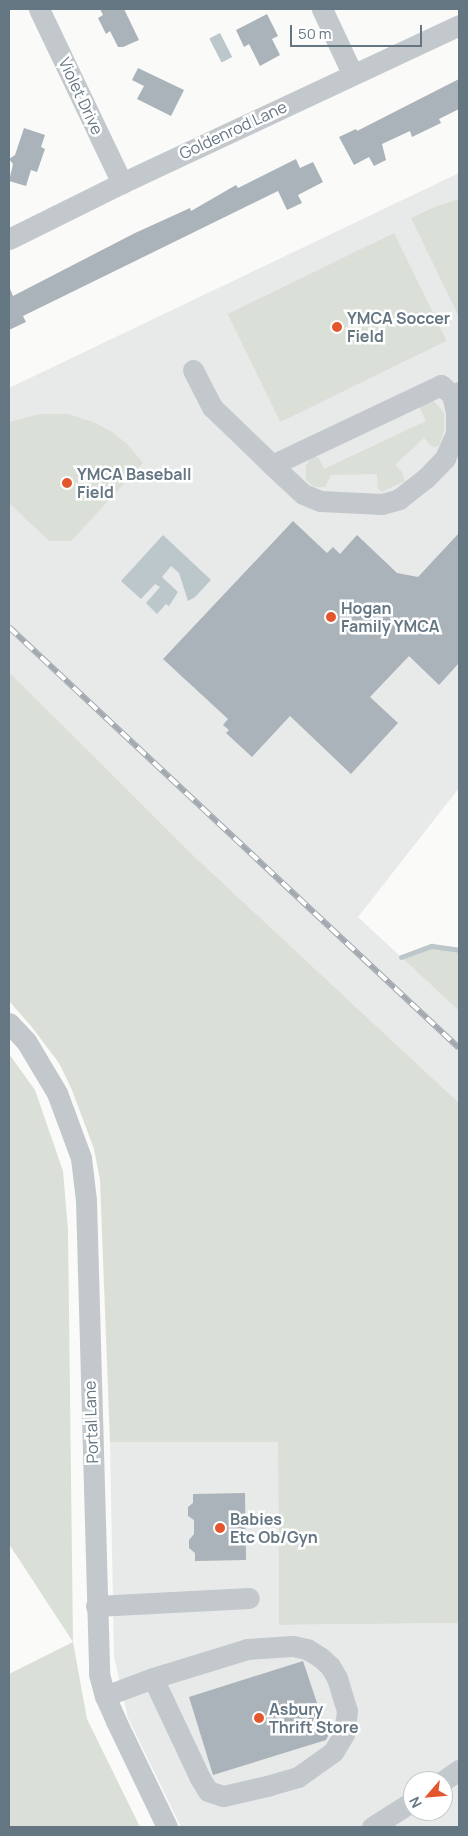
<!DOCTYPE html>
<style>
body{margin:0}
#map{position:relative;width:468px;height:1836px;overflow:hidden;background:#fafaf8;font-family:Manrope,sans-serif}
div>[style]{position:absolute}
.built>*{inset:0;background:#e8e9e9}
.green>*{inset:0;background:#dadfd7;transform-origin:0 0}
.water>*{inset:0;background:#bbc7cb;transform-origin:0 0}
.stream>*{height:5px;margin:-2.5px;padding:0 2.5px;transform-origin:2.5px;border-radius:2.5px;background:#bbc7cb}
.building>*{inset:0;background:#aab3b9}
.minor>*{height:21px;margin:-10.5px;padding:0 10.5px;transform-origin:10.5px;border-radius:10.5px;background:#c3c8cc}
.rail>*{height:5.5px;margin-top:-2.75px;transform-origin:0;background:repeating-linear-gradient(90deg,#fff 0 11px,#a2aab0 0 22px);box-sizing:border-box;border-block:1px solid #a2aab0}
.dots>*{width:14px;height:14px;translate:-50% -50%;box-sizing:border-box;border:2px solid #fff;border-radius:50%}
span{translate:-50% -50%;white-space:nowrap;text-align:center;line-height:1.15;-webkit-text-stroke:5px #fff;paint-order:stroke}
.street-label{font-size:16px;color:#657683}
.poi-label{font-size:16px;color:#657683;font-weight:700}
.left{translate:0 -50%;text-align:left}
.frame{position:absolute;inset:0;border:10px solid #657683;pointer-events:none}
.north{position:absolute;left:403px;top:1771px;width:50px;height:50px;box-sizing:border-box;background:#fff;border:1px solid #c1c8cd;border-radius:50%;rotate:243deg;font-size:14px;font-weight:700;line-height:20px;text-align:center;color:#657683}
.north::after{content:'';display:block;margin:auto;width:18px;height:22px;background:#e4572e;clip-path:polygon(50% 0,100% 100%,50% 72%,0 100%)}
.scale{position:absolute;left:290px;top:25px;width:132px;height:22px;box-sizing:border-box;border:2px solid #657683;border-top:0;padding-left:6px;font-size:15px;line-height:18px;white-space:nowrap;color:#657683;-webkit-text-stroke:4px #fff;paint-order:stroke}
</style>
<div id="map">
<div class="built">
<i style="clip-path:polygon(459px 173px,459px 788px,358px 917px,459px 1011px,459px 1103px,197px 859px,9px 672px,9px 388px)"></i>
<i style="clip-path:polygon(evenodd,278px 1441px,279px 1625px,459px 1623px,459px 1827px,181px 1827px,128px 1718px,114px 1657px,110px 1442px,278px 1441px,413px 1781px,443px 1781px,443px 1811px,413px 1811px,413px 1781px)"></i>
</div>
<div class="green">
<i style="clip-path:polygon(459px 199px,459px 317px,411px 218px,437px 206px)"></i>
<i style="left:394px;top:233px;width:120px;height:185px;rotate:64deg"></i>
<i style="clip-path:polygon(434px 401px,444px 413px,444px 431px,439px 446px,432px 447px,424px 438px,395px 465px,402px 472px,405px 481px,381px 492px,378px 488px,377px 474px,331px 475px,325px 487px,314px 487px,306px 480px,306px 466px,311px 457px,318px 457px,324px 469px,426px 421px,419px 406px)"></i>
<i style="clip-path:polygon(40px 414px,68px 414px,93px 422px,112px 432px,128px 445px,143px 463px,71px 541px,49px 541px,9px 503px,9px 422px)"></i>
<i style="clip-path:polygon(9px 672px,197px 859px,459px 1103px,459px 1623px,279px 1625px,278px 1442px,110px 1442px,100px 1180px,94px 1149px,72px 1090px,59px 1063px,31px 1026px,9px 1001px)"></i>
<i style="clip-path:polygon(432px 946px,459px 950px,459px 1011px,401px 957px)"></i>
<i style="clip-path:polygon(9px 1054px,35px 1090px,63px 1171px,68px 1230px,73px 1642px,87px 1719px,140px 1827px,9px 1827px,9px 1674px,73px 1642px,9px 1544px)"></i>
</div>
<div class="water">
<i style="left:220px;top:33px;width:27px;height:12px;rotate:63deg"></i>
<i style="clip-path:polygon(163px 535px,211px 580px,195px 597px,188px 601px,179px 573px,171px 566px,162px 577px,178px 592px,169px 606px,166px 604px,157px 614px,146px 603px,160px 587px,155px 584px,141px 599px,121px 581px)"></i>
</div>
<div class="stream">
<i style="left:401px;top:957px;width:33px;rotate:-20deg"></i>
<i style="left:432px;top:946px;width:27px;rotate:8deg"></i>
</div>
<div class="building">
<i style="clip-path:polygon(100px 9px,124px 9px,139px 40px,123px 47px,118px 47px,110px 31px,106px 34px,98px 18px,103px 15px)"></i>
<i style="clip-path:polygon(267px 14px,278px 36px,272px 39px,280px 55px,260px 66px,249px 44px,244px 47px,236px 30px)"></i>
<i style="clip-path:polygon(138px 68px,184px 90px,171px 116px,137px 99px,144px 86px,132px 80px)"></i>
<i style="clip-path:polygon(459px 79px,459px 109px,439px 119px,441px 123px,412px 137px,410px 131px,382px 144px,386px 160px,374px 166px,369px 157px,354px 165px,339px 137px,356px 129px,357px 131px)"></i>
<i style="clip-path:polygon(24px 128px,45px 135px,41px 147px,45px 149px,37px 172px,31px 170px,26px 186px,9px 181px,13px 164px,9px 159px,15px 155px)"></i>
<i style="clip-path:polygon(296px 159px,300px 168px,313px 162px,323px 182px,298px 195px,302px 203px,287px 210px,278px 191px,23px 316px,26px 322px,9px 330px,9px 286px,13px 296px,135px 233px,190px 208px,191px 211px,236px 185px,238px 188px)"></i>
<i style="clip-path:polygon(293px 521px,327px 553px,333px 547px,340px 554px,357px 535px,397px 573px,418px 577px,459px 533px,459px 663px,439px 685px,409px 656px,370px 697px,398px 723px,351px 774px,290px 716px,252px 757px,226px 733px,229px 730px,223px 725px,228px 719px,163px 659px)"></i>
<i style="clip-path:polygon(245px 1493px,246px 1560px,195px 1561px,195px 1553px,189px 1548px,189px 1540px,194px 1534px,194px 1520px,188px 1516px,188px 1507px,193px 1503px,193px 1494px)"></i>
<i style="clip-path:polygon(303px 1661px,328px 1736px,326px 1740px,213px 1775px,189px 1697px)"></i>
</div>
<div class="minor">
<i style="left:39px;top:9px;width:193px;rotate:64.5deg"></i>
<i style="left:322px;top:9px;width:71px;rotate:64.9deg"></i>
<i style="left:9px;top:239px;width:126px;rotate:-26.4deg"></i>
<i style="left:122px;top:183px;width:372px;rotate:-25.1deg"></i>
<i style="left:193px;top:370px;width:42px;rotate:62.8deg"></i>
<i style="left:212px;top:407px;width:83px;rotate:44deg"></i>
<i style="left:272px;top:465px;width:187px;rotate:-25.3deg"></i>
<i style="left:441px;top:385px;width:15px;rotate:42deg"></i>
<i style="left:452px;top:395px;width:8px;rotate:-23deg"></i>
<i style="left:272px;top:465px;width:42px;rotate:43.1deg"></i>
<i style="left:303px;top:494px;width:18px;rotate:22deg"></i>
<i style="left:320px;top:501px;width:62px;rotate:2.8deg"></i>
<i style="left:382px;top:504px;width:18px;rotate:-16deg"></i>
<i style="left:399px;top:499px;width:34px;rotate:-38deg"></i>
<i style="left:426px;top:478px;width:28px;rotate:-46deg"></i>
<i style="left:445px;top:458px;width:27px;rotate:-66deg"></i>
<i style="left:456px;top:433px;width:21px;rotate:-90deg"></i>
<i style="left:456px;top:412px;width:17px;rotate:-103deg"></i>
<i style="left:9px;top:1023px;width:25px;rotate:47deg"></i>
<i style="left:26px;top:1041px;width:61px;rotate:59.2deg"></i>
<i style="left:57px;top:1093px;width:69px;rotate:69.7deg"></i>
<i style="left:81px;top:1158px;width:42px;rotate:83.2deg"></i>
<i style="left:86px;top:1200px;width:474px;rotate:88.4deg"></i>
<i style="left:99px;top:1674px;width:23px;rotate:75deg"></i>
<i style="left:105px;top:1696px;width:27px;rotate:66deg"></i>
<i style="left:116px;top:1721px;width:118px;rotate:64.3deg"></i>
<i style="left:96px;top:1606px;width:153px;rotate:-3deg"></i>
<i style="left:105px;top:1696px;width:51px;rotate:-20.6deg"></i>
<i style="left:153px;top:1678px;width:98px;rotate:-17.1deg"></i>
<i style="left:247px;top:1649px;width:46px;rotate:-3.7deg"></i>
<i style="left:293px;top:1646px;width:14px;rotate:12deg"></i>
<i style="left:307px;top:1649px;width:15px;rotate:32deg"></i>
<i style="left:320px;top:1657px;width:13px;rotate:42deg"></i>
<i style="left:330px;top:1666px;width:14px;rotate:60deg"></i>
<i style="left:337px;top:1678px;width:34px;rotate:73deg"></i>
<i style="left:347px;top:1711px;width:23px;rotate:97deg"></i>
<i style="left:344px;top:1734px;width:21px;rotate:121deg"></i>
<i style="left:333px;top:1752px;width:43px;rotate:144.5deg"></i>
<i style="left:298px;top:1777px;width:32px;rotate:164deg"></i>
<i style="left:267px;top:1786px;width:45px;rotate:167.2deg"></i>
<i style="left:223px;top:1796px;width:16px;rotate:-162deg"></i>
<i style="left:208px;top:1791px;width:15px;rotate:-122deg"></i>
<i style="left:200px;top:1778px;width:110px;rotate:-115.2deg"></i>
<i style="left:443px;top:1781px;width:19px;rotate:-35deg"></i>
<i style="left:372px;top:1827px;width:49px;rotate:-32.4deg"></i>
</div>
<div class="rail">
<i style="left:9px;top:627px;width:616px;rotate:43.09deg"></i>
</div>
<div class="dots">
<i style="left:337px;top:327px;background:#e4572e"></i>
<i style="left:67px;top:483px;background:#e4572e"></i>
<i style="left:331px;top:617px;background:#e4572e"></i>
<i style="left:220px;top:1528px;background:#e4572e"></i>
<i style="left:259px;top:1718px;background:#e4572e"></i>
</div>
<div class="street-label">
<span style="left:81px;top:96px;rotate:65deg">Violet Drive</span>
<span style="left:233px;top:130px;rotate:-25deg">Goldenrod Lane</span>
<span style="left:91px;top:1422px;rotate:-92deg">Portal Lane</span>
</div>
<div class="poi-label">
<span class="left" style="left:347px;top:327px">YMCA Soccer<br>Field</span>
<span class="left" style="left:77px;top:483px">YMCA Baseball<br>Field</span>
<span class="left" style="left:341px;top:617px">Hogan<br>Family YMCA</span>
<span class="left" style="left:230px;top:1528px">Babies<br>Etc Ob/Gyn</span>
<span class="left" style="left:269px;top:1718px">Asbury<br>Thrift Store</span>
</div>
<div class="frame"></div>
<div class="north">N</div>
<div class="scale">50 m</div>
</div>
